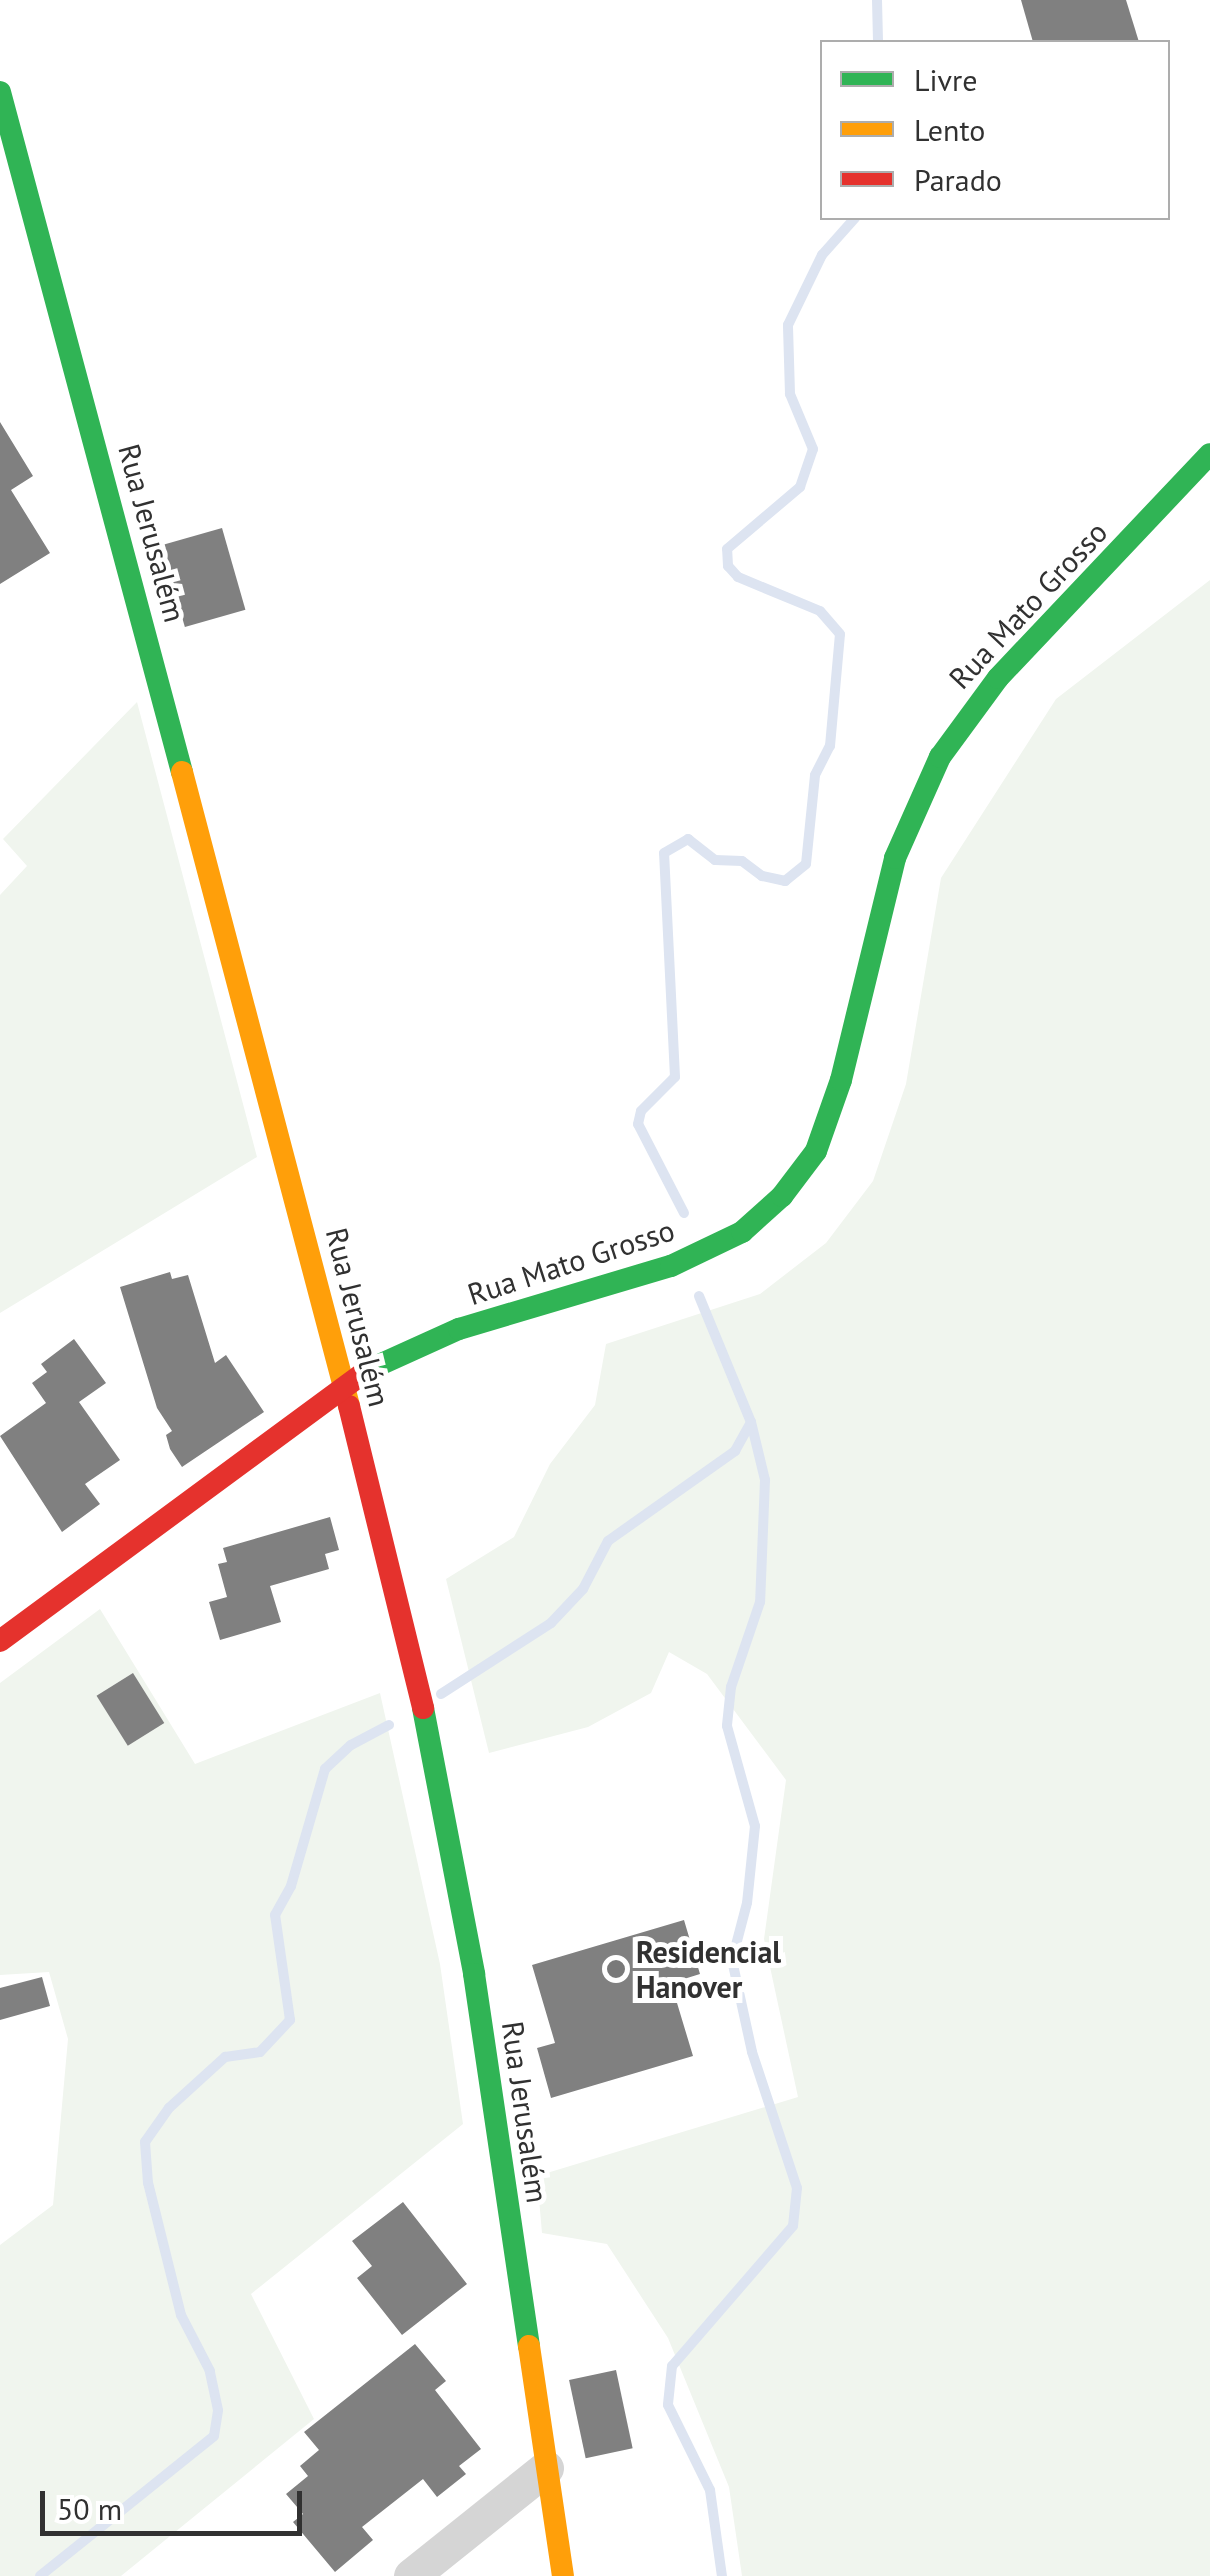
<!DOCTYPE html>
<meta charset="utf-8">
<style>
body{margin:0}
#map{position:relative;width:1210px;height:2576px;overflow:hidden;background:#fff;font-family:"PT Sans",sans-serif}
div>[style]{position:absolute}
.green>*{inset:0;background:#f0f5ee}
.stream>*{height:10px;margin:-5px;padding:0 5px;transform-origin:5px;border-radius:5px;background:#dde4f1}
.building>*{inset:0;background:#808080;transform-origin:0 0}
.street>*{height:35px;margin:-17.5px;padding:0 17.5px;transform-origin:17.5px;border-radius:17.5px;background:#d5d5d5}
.fast>*{height:22px;margin:-11px;padding:0 11px;transform-origin:11px;border-radius:11px;background:#30b455}
.slow>*{height:22px;margin:-11px;padding:0 11px;transform-origin:11px;border-radius:11px;background:#ff9f0a}
.jam>*{height:22px;margin:-11px;padding:0 11px;transform-origin:11px;border-radius:11px;background:#e5322d}
.dots>*{width:28px;height:28px;translate:-50% -50%;box-sizing:border-box;border:5px solid #fff;border-radius:50%}
span{translate:-50% -50%;white-space:nowrap;text-align:center;line-height:1.15;-webkit-text-stroke:10px #fff;paint-order:stroke}
.street-label{font-size:30px;color:#313131}
.poi-label{font-size:30px;color:#313131;font-weight:700}
.left{translate:0 -50%;text-align:left}
.legend{position:absolute;left:820px;top:40px;width:350px;height:180px;box-sizing:border-box;background:#fff;border:2px solid #adadad;margin:0;padding:12px 18px;list-style:none;font-size:30px;color:#313131}
.legend li{display:flex;align-items:center;gap:20px;height:50px}
.legend b{width:50px;border:2px solid #adadad}
.scale{position:absolute;left:40px;top:2491px;width:262px;height:45px;box-sizing:border-box;border:5px solid #313131;border-top:0;padding-left:12px;font-size:30px;line-height:35px;white-space:nowrap;color:#313131;-webkit-text-stroke:8px #fff;paint-order:stroke}
</style>
<div id="map">
<div class="green">
<i style="clip-path:polygon(1210px 580px,1210px 2576px,742px 2576px,729px 2487px,668px 2338px,607px 2244px,542px 2233px,537px 2176px,798px 2097px,764px 1939px,786px 1780px,707px 1674px,669px 1652px,651px 1693px,588px 1727px,489px 1753px,446px 1579px,514px 1537px,550px 1464px,595px 1405px,606px 1344px,760px 1294px,826px 1243px,873px 1181px,906px 1084px,941px 878px,1056px 699px)"></i>
<i style="clip-path:polygon(137px 702px,257px 1157px,0 1313px,0 895px,27px 866px,3px 839px)"></i>
<i style="clip-path:polygon(100px 1609px,195px 1764px,380px 1693px,440px 1964px,463px 2124px,251px 2294px,314px 2419px,121px 2576px,0 2576px,0 2245px,53px 2205px,68px 2039px,49px 1972px,0 1975px,0 1683px)"></i>
</div>
<div class="stream">
<i style="left:877px;top:0;width:42px;rotate:88.6deg"></i>
<i style="left:684px;top:1213px;width:100px;rotate:-117.3deg"></i>
<i style="left:638px;top:1124px;width:13px;rotate:-77deg"></i>
<i style="left:641px;top:1111px;width:48px;rotate:-45deg"></i>
<i style="left:675px;top:1077px;width:224px;rotate:-92.8deg"></i>
<i style="left:664px;top:853px;width:28px;rotate:-30deg"></i>
<i style="left:688px;top:839px;width:34px;rotate:38deg"></i>
<i style="left:715px;top:860px;width:27px;rotate:2deg"></i>
<i style="left:742px;top:861px;width:25px;rotate:37deg"></i>
<i style="left:762px;top:876px;width:24px;rotate:12deg"></i>
<i style="left:785px;top:881px;width:27px;rotate:-39deg"></i>
<i style="left:806px;top:864px;width:89px;rotate:-84.2deg"></i>
<i style="left:815px;top:775px;width:33px;rotate:-63deg"></i>
<i style="left:830px;top:746px;width:112px;rotate:-84.9deg"></i>
<i style="left:840px;top:634px;width:30px;rotate:-131deg"></i>
<i style="left:820px;top:611px;width:89px;rotate:-157.5deg"></i>
<i style="left:738px;top:577px;width:15px;rotate:-132deg"></i>
<i style="left:728px;top:566px;width:17px;rotate:-93deg"></i>
<i style="left:727px;top:549px;width:96px;rotate:-40.3deg"></i>
<i style="left:800px;top:487px;width:40px;rotate:-71.1deg"></i>
<i style="left:813px;top:449px;width:60px;rotate:-112.7deg"></i>
<i style="left:790px;top:394px;width:69px;rotate:-91.7deg"></i>
<i style="left:788px;top:325px;width:78px;rotate:-64.1deg"></i>
<i style="left:822px;top:255px;width:50px;rotate:-48.3deg"></i>
<i style="left:699px;top:1296px;width:136px;rotate:67.6deg"></i>
<i style="left:751px;top:1422px;width:60px;rotate:76.4deg"></i>
<i style="left:765px;top:1480px;width:122px;rotate:92.3deg"></i>
<i style="left:760px;top:1602px;width:90px;rotate:108.8deg"></i>
<i style="left:731px;top:1687px;width:39px;rotate:96deg"></i>
<i style="left:727px;top:1726px;width:104px;rotate:74.4deg"></i>
<i style="left:755px;top:1826px;width:77px;rotate:95.9deg"></i>
<i style="left:747px;top:1903px;width:59px;rotate:104.7deg"></i>
<i style="left:732px;top:1960px;width:94px;rotate:77.7deg"></i>
<i style="left:752px;top:2052px;width:143px;rotate:71.7deg"></i>
<i style="left:797px;top:2188px;width:38px;rotate:96deg"></i>
<i style="left:793px;top:2226px;width:185px;rotate:130.8deg"></i>
<i style="left:672px;top:2366px;width:39px;rotate:96deg"></i>
<i style="left:668px;top:2405px;width:95px;rotate:63.7deg"></i>
<i style="left:710px;top:2490px;width:87px;rotate:82.1deg"></i>
<i style="left:441px;top:1694px;width:131px;rotate:-32.8deg"></i>
<i style="left:551px;top:1623px;width:47px;rotate:-46.7deg"></i>
<i style="left:583px;top:1589px;width:54px;rotate:-62.5deg"></i>
<i style="left:608px;top:1541px;width:156px;rotate:-35.3deg"></i>
<i style="left:735px;top:1451px;width:33px;rotate:-61deg"></i>
<i style="left:40px;top:2576px;width:223px;rotate:-38.8deg"></i>
<i style="left:214px;top:2436px;width:26px;rotate:-81deg"></i>
<i style="left:218px;top:2410px;width:40px;rotate:-102deg"></i>
<i style="left:210px;top:2371px;width:63px;rotate:-117.4deg"></i>
<i style="left:181px;top:2315px;width:136px;rotate:-104deg"></i>
<i style="left:148px;top:2183px;width:41px;rotate:-94.2deg"></i>
<i style="left:145px;top:2142px;width:42px;rotate:-54.8deg"></i>
<i style="left:169px;top:2108px;width:76px;rotate:-42.3deg"></i>
<i style="left:225px;top:2057px;width:35px;rotate:-8deg"></i>
<i style="left:260px;top:2052px;width:44px;rotate:-46.8deg"></i>
<i style="left:290px;top:2020px;width:106px;rotate:-98.1deg"></i>
<i style="left:275px;top:1915px;width:33px;rotate:-61deg"></i>
<i style="left:291px;top:1886px;width:122px;rotate:-73.8deg"></i>
<i style="left:325px;top:1769px;width:35px;rotate:-43deg"></i>
<i style="left:351px;top:1745px;width:43px;rotate:-27.8deg"></i>
</div>
<div class="building">
<i style="clip-path:polygon(1021px 0,1126px 0,1139px 42px,1033px 42px)"></i>
<i style="clip-path:polygon(0 422px,33px 476px,11px 490px,50px 553px,0 584px)"></i>
<i style="left:222px;top:528px;width:85px;height:63px;rotate:74deg"></i>
<i style="clip-path:polygon(170px 1272px,172px 1279px,188px 1275px,215px 1363px,226px 1355px,264px 1412px,182px 1467px,170px 1449px,166px 1435px,172px 1431px,157px 1408px,120px 1287px)"></i>
<i style="clip-path:polygon(74px 1339px,106px 1383px,79px 1402px,120px 1460px,85px 1484px,100px 1504px,62px 1532px,0 1436px,46px 1403px,32px 1383px,47px 1372px,41px 1364px)"></i>
<i style="clip-path:polygon(330px 1517px,339px 1550px,325px 1554px,329px 1569px,270px 1586px,281px 1622px,220px 1640px,209px 1602px,227px 1597px,218px 1564px,227px 1562px,223px 1548px)"></i>
<i style="left:133px;top:1673px;width:59px;height:43px;rotate:58deg"></i>
<i style="clip-path:polygon(684px 1920px,700px 1974px,671px 1983px,693px 2056px,551px 2098px,537px 2048px,555px 2043px,532px 1965px)"></i>
<i style="clip-path:polygon(42px 1977px,50px 2006px,0 2020px,0 1988px)"></i>
<i style="clip-path:polygon(403px 2202px,467px 2284px,402px 2335px,357px 2278px,372px 2266px,352px 2241px)"></i>
<i style="clip-path:polygon(415px 2344px,446px 2381px,435px 2390px,481px 2449px,459px 2466px,466px 2474px,437px 2497px,423px 2479px,362px 2527px,373px 2540px,335px 2572px,293px 2522px,303px 2514px,286px 2494px,308px 2476px,300px 2466px,319px 2450px,304px 2432px)"></i>
<i style="left:616px;top:2370px;width:80px;height:48px;rotate:78deg"></i>
</div>
<div class="street">
<i style="left:411px;top:2576px;width:173px;rotate:-38.7deg"></i>
</div>
<div class="fast">
<i style="left:0;top:92px;width:704px;rotate:75.02deg"></i>
<i style="left:368px;top:1370px;width:100px;rotate:-24.3deg"></i>
<i style="left:459px;top:1329px;width:221px;rotate:-16.6deg"></i>
<i style="left:671px;top:1266px;width:79px;rotate:-25.6deg"></i>
<i style="left:742px;top:1232px;width:54px;rotate:-42deg"></i>
<i style="left:782px;top:1196px;width:56px;rotate:-52.9deg"></i>
<i style="left:816px;top:1151px;width:75px;rotate:-70.6deg"></i>
<i style="left:841px;top:1080px;width:228px;rotate:-76.3deg"></i>
<i style="left:895px;top:858px;width:111px;rotate:-66deg"></i>
<i style="left:940px;top:757px;width:98px;rotate:-53.7deg"></i>
<i style="left:998px;top:678px;width:308px;rotate:-46.6deg"></i>
<i style="left:423px;top:1708px;width:271px;rotate:79.1deg"></i>
<i style="left:474px;top:1974px;width:376px;rotate:81.6deg"></i>
</div>
<div class="slow">
<i style="left:182px;top:772px;width:656px;rotate:75.24deg"></i>
<i style="left:529px;top:2346px;width:232px;rotate:81.6deg"></i>
</div>
<div class="jam">
<i style="left:349px;top:1406px;width:311px;rotate:76.2deg"></i>
<i style="left:0;top:1641px;width:457px;rotate:-36.4deg"></i>
</div>
<div class="dots">
<i style="left:616px;top:1969px;background:#797979"></i>
</div>
<div class="street-label">
<span style="left:152px;top:533px;rotate:75deg">Rua Jerusalém</span>
<span style="left:1028px;top:605px;rotate:-47deg">Rua Mato Grosso</span>
<span style="left:571px;top:1262px;rotate:-18deg">Rua Mato Grosso</span>
<span style="left:358px;top:1317px;rotate:76deg">Rua Jerusalém</span>
<span style="left:525px;top:2112px;rotate:82deg">Rua Jerusalém</span>
</div>
<div class="poi-label">
<span class="left" style="left:636px;top:1969px">Residencial<br>Hanover</span>
</div>
<ul class="legend">
<li><b style="height:12px;background:#30b455"></b>Livre</li>
<li><b style="height:12px;background:#ff9f0a"></b>Lento</li>
<li><b style="height:12px;background:#e5322d"></b>Parado</li>
</ul>
<div class="scale">50 m</div>
</div>
